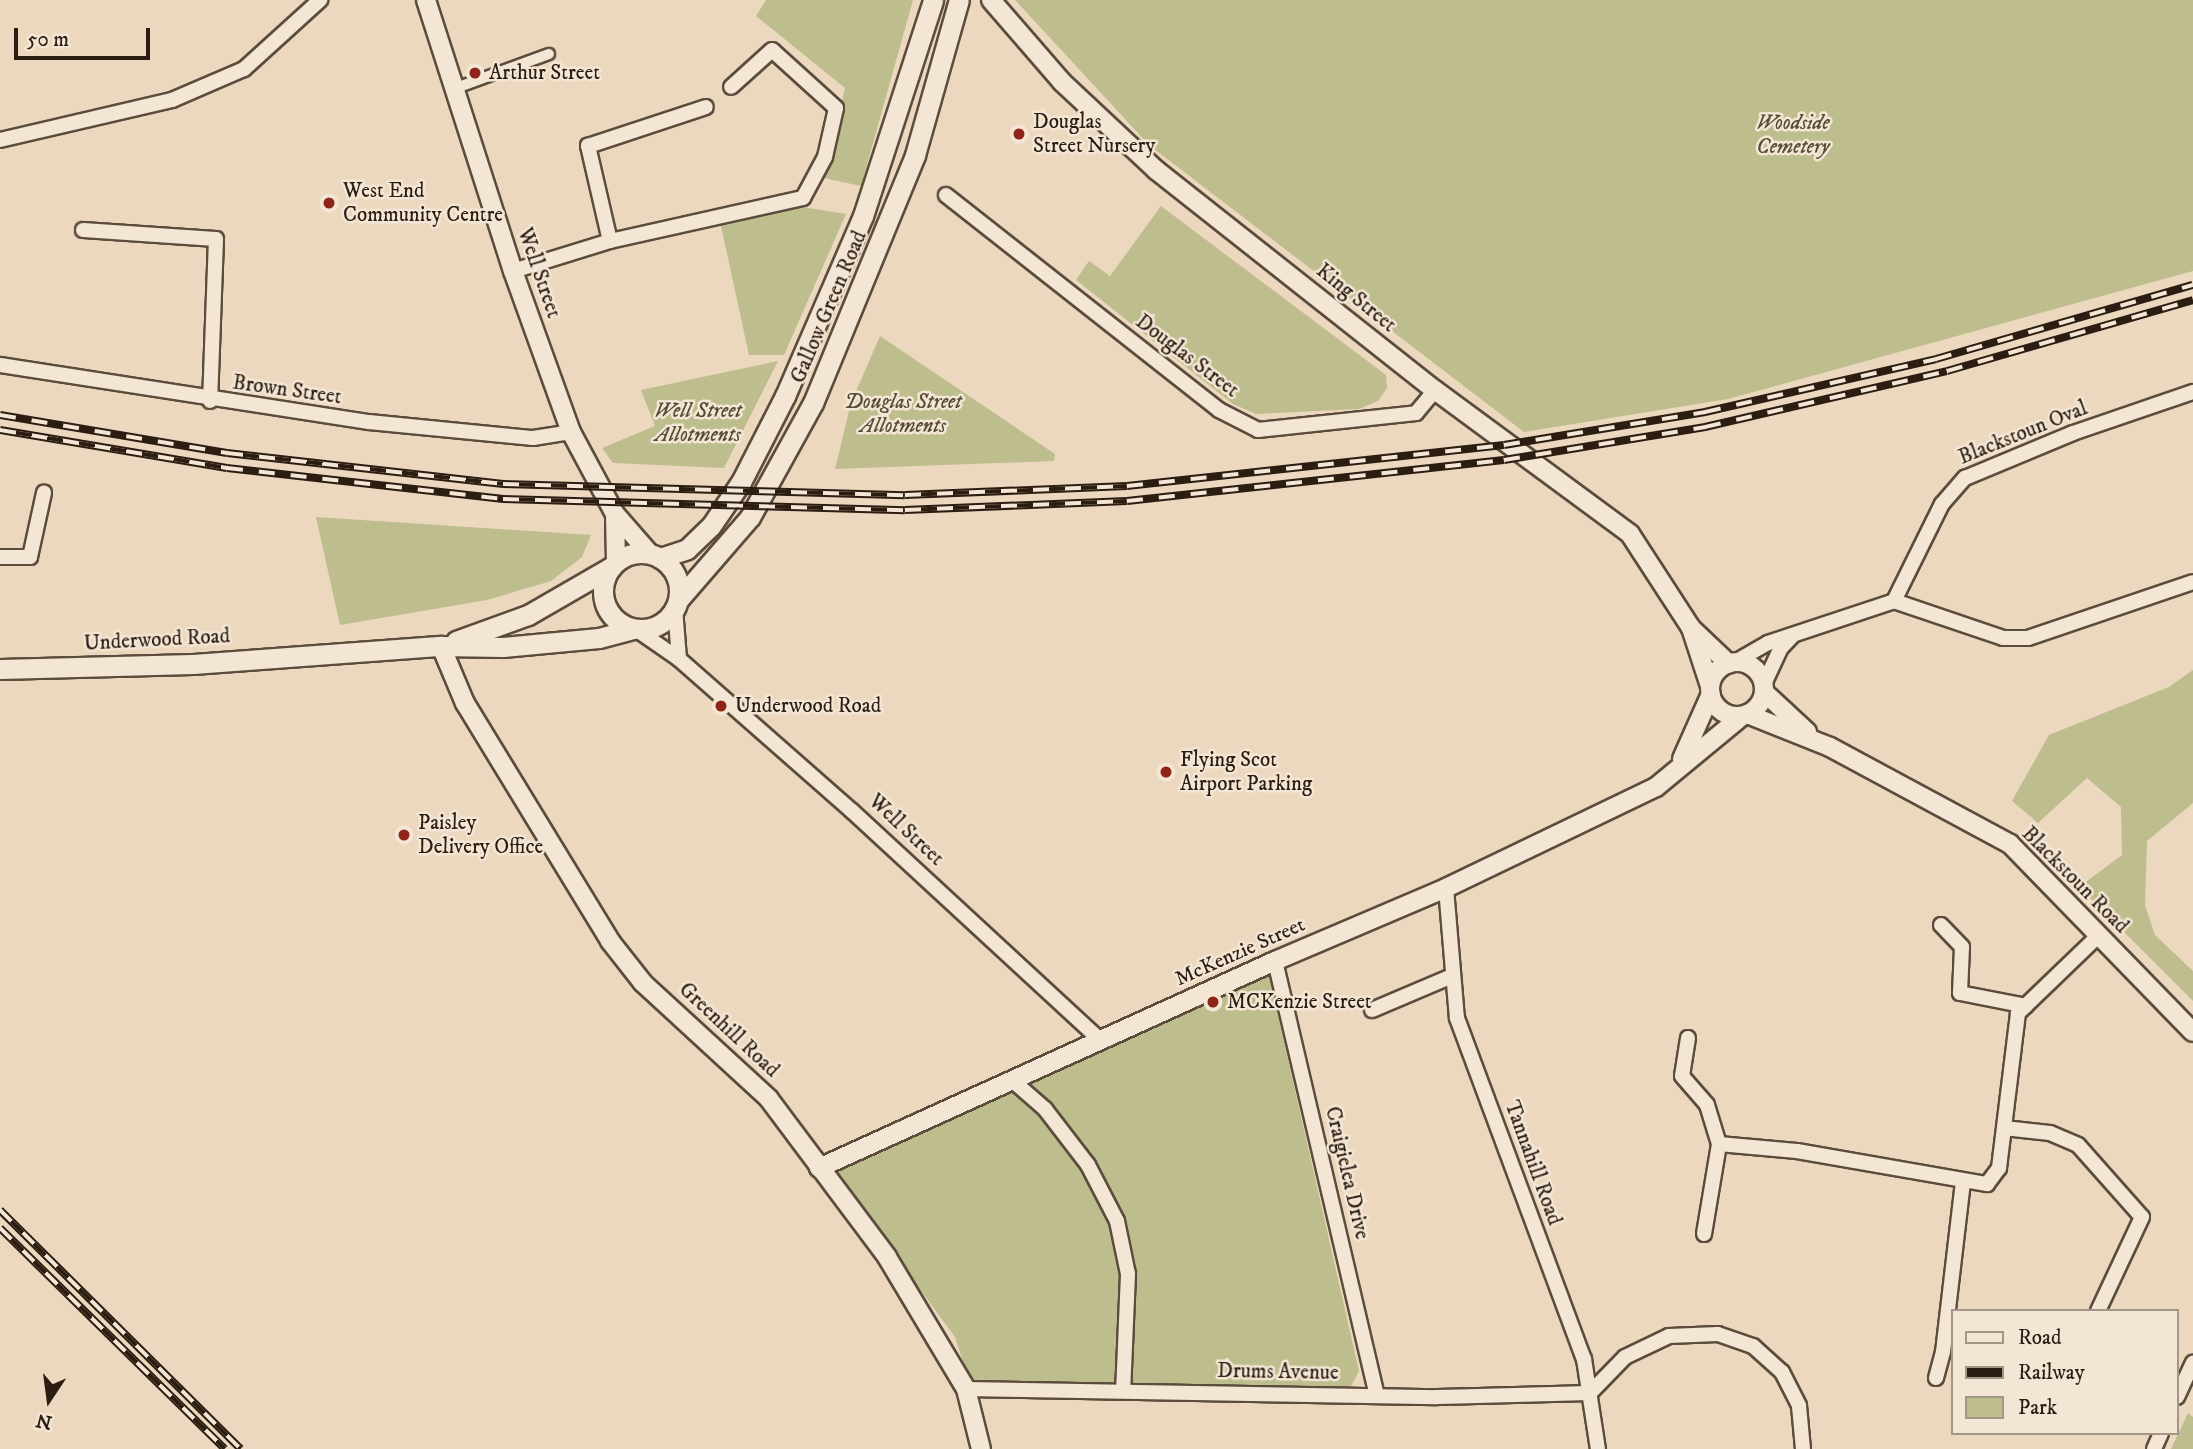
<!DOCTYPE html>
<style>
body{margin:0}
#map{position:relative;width:2193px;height:1449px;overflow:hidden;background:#ecd8be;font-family:"IM FELL DW Pica",serif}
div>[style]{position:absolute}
.green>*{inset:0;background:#bdbd8e}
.roads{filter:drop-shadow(2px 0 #5b4c3c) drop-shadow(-2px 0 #5b4c3c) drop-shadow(0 2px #5b4c3c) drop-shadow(0 -2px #5b4c3c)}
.pedestrian>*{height:10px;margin:-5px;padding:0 5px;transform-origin:5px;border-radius:5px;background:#f3e6d5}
.minor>*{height:14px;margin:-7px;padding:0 7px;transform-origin:7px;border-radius:7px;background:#f3e6d5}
.tertiary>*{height:18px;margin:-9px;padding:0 9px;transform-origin:9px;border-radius:9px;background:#f3e6d5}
.tertiary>.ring{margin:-9px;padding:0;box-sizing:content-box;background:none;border:18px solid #f3e6d5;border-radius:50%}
.secondary>*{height:19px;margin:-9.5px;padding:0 9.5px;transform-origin:9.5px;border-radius:9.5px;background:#f3e6d5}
.secondary>.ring{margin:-9.5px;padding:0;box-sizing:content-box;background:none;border:19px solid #f3e6d5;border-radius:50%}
.rail>*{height:8px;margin-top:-4px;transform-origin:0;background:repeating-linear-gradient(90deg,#f3e6d5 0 16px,#2b1d11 0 32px);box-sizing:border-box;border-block:2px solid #2b1d11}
.dots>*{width:19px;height:19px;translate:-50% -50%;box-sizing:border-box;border:4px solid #f3e6d5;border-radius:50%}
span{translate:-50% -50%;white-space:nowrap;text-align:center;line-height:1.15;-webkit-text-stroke:5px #f3e6d5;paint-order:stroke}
.poi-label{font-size:21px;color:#2b1d11}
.left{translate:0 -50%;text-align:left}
.park-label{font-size:21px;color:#574d36;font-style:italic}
.street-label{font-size:21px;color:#2b1d11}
.legend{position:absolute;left:1951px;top:1309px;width:228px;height:126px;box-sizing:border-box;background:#f3e6d5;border:2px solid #a39687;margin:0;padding:9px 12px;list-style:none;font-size:21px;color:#2b1d11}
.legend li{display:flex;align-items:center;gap:14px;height:35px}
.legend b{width:35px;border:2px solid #a39687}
.north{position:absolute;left:14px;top:1365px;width:70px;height:70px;-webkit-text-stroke:5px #f3e6d5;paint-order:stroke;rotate:193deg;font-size:19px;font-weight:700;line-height:28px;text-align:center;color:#2b1d11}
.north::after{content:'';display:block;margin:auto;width:24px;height:32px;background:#2b1d11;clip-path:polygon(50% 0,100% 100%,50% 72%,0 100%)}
.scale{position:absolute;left:14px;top:28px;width:136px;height:32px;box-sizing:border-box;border:4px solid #2b1d11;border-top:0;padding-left:9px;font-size:21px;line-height:24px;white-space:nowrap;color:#2b1d11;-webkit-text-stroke:5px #f3e6d5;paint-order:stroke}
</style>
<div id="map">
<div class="green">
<i style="clip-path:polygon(766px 0,913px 0,861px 186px,824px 178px,845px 88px,756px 16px)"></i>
<i style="clip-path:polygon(1015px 0,2193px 0,2193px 271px,1728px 399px,1524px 432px,1149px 145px)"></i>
<i style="clip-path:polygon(796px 206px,846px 214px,784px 355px,749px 355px,721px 226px)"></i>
<i style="clip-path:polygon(1161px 206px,1386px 375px,1387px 388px,1378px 401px,1359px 409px,1256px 414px,1233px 404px,1076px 280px,1089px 261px,1110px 276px)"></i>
<i style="clip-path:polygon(880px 336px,1055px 454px,1054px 461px,835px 469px,851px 403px)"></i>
<i style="clip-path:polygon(778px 361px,724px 468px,613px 463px,602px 448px,655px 426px,641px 390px)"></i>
<i style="clip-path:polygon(316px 517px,591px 535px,582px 557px,551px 581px,487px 600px,340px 625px)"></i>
<i style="clip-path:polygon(2193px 670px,2193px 803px,2147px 841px,2145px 905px,2155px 935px,2193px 971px,2193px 1001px,2079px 887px,2122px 855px,2121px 807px,2087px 778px,2038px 823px,2012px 801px,2049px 735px,2169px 687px)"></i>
<i style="clip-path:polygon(1269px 976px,1359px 1371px,1350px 1388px,970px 1383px,955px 1337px,833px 1171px)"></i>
<i style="clip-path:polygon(2188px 1413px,2193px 1417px,2193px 1449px,2171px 1449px)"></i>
</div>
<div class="roads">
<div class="pedestrian">
<i style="left:456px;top:88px;width:99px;rotate:-20.1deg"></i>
</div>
<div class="minor">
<i style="left:0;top:140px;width:177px;rotate:-13.1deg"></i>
<i style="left:172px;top:100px;width:78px;rotate:-23.3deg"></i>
<i style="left:244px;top:69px;width:103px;rotate:-42.2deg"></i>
<i style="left:946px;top:195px;width:347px;rotate:38.2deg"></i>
<i style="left:1219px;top:410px;width:44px;rotate:27.1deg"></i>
<i style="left:1258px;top:430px;width:159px;rotate:-6.1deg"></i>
<i style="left:1416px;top:413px;width:30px;rotate:-50deg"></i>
<i style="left:83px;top:230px;width:133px;rotate:3.9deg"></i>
<i style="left:216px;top:239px;width:162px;rotate:92.1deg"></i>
<i style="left:610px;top:241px;width:98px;rotate:-103deg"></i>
<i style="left:588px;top:146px;width:124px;rotate:-18.3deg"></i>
<i style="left:513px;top:271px;width:102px;rotate:-17.2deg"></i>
<i style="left:610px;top:241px;width:198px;rotate:-12.6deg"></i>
<i style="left:803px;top:198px;width:47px;rotate:-61.8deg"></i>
<i style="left:825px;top:157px;width:50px;rotate:-77.3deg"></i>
<i style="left:836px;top:108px;width:86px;rotate:-137.8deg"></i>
<i style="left:772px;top:50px;width:55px;rotate:137.9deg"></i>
<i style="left:0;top:365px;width:373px;rotate:8.8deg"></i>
<i style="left:369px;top:422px;width:165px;rotate:5.6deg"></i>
<i style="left:533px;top:438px;width:38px;rotate:-9deg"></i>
<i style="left:0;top:557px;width:30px"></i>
<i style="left:30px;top:557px;width:66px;rotate:-77.7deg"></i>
<i style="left:1894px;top:601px;width:108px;rotate:-63.7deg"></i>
<i style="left:1942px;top:504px;width:35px;rotate:-49deg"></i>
<i style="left:1965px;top:478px;width:117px;rotate:-22.6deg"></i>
<i style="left:2073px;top:433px;width:127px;rotate:-18.9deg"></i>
<i style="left:675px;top:608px;width:51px;rotate:85.5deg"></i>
<i style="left:637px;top:630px;width:51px;rotate:34.6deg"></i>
<i style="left:679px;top:659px;width:230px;rotate:41.3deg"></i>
<i style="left:852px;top:811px;width:336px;rotate:42.7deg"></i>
<i style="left:1735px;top:662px;width:38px;rotate:-30deg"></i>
<i style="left:1768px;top:643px;width:133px;rotate:-18.4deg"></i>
<i style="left:1894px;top:601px;width:115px;rotate:18.7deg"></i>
<i style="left:2003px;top:638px;width:25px"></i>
<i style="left:2028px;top:638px;width:174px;rotate:-18.7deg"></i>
<i style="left:1764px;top:684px;width:38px;rotate:-65deg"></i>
<i style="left:1780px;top:649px;width:19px;rotate:-47deg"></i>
<i style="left:1446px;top:888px;width:130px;rotate:85.2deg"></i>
<i style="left:1457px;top:1018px;width:364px;rotate:69.6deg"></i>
<i style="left:1584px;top:1359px;width:91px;rotate:81.2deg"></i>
<i style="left:1941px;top:925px;width:30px;rotate:46deg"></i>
<i style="left:1962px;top:947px;width:46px;rotate:92.5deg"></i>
<i style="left:1960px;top:993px;width:67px;rotate:11.1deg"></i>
<i style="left:1275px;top:961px;width:446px;rotate:76.8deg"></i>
<i style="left:1372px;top:1010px;width:87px;rotate:-23deg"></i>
<i style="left:1688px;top:1038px;width:38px;rotate:99deg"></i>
<i style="left:1682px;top:1076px;width:38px;rotate:49deg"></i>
<i style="left:1707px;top:1105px;width:41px;rotate:72.9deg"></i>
<i style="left:1013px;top:1081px;width:43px;rotate:41.2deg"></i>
<i style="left:1045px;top:1109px;width:71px;rotate:52.5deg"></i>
<i style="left:1088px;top:1165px;width:63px;rotate:62.6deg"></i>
<i style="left:1117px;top:1221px;width:54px;rotate:78.3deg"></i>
<i style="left:1128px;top:1274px;width:117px;rotate:92.4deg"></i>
<i style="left:2004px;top:1128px;width:46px;rotate:6.2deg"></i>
<i style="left:2050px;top:1133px;width:30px;rotate:23deg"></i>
<i style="left:2078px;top:1145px;width:96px;rotate:48.4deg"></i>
<i style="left:2142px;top:1217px;width:104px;rotate:115.1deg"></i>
<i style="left:1704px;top:1234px;width:91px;rotate:-80.5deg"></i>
<i style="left:1719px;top:1144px;width:78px;rotate:5.1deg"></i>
<i style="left:1797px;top:1151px;width:193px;rotate:9.9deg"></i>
<i style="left:1987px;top:1184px;width:20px;rotate:-53deg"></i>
<i style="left:1999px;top:1168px;width:156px;rotate:-83deg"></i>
<i style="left:2018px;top:1013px;width:112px;rotate:-43.9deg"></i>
<i style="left:1936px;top:1378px;width:27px;rotate:-75deg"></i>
<i style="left:1943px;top:1352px;width:172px;rotate:-83.3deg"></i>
<i style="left:966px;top:1389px;width:471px;rotate:1deg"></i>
<i style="left:1437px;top:1397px;width:153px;rotate:-1.5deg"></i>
<i style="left:1590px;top:1393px;width:50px;rotate:-45.8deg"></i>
<i style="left:1625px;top:1357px;width:49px;rotate:-25.5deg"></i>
<i style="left:1669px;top:1336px;width:49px;rotate:-2.3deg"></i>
<i style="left:1718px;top:1334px;width:37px;rotate:19deg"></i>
<i style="left:1753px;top:1346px;width:39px;rotate:42deg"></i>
<i style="left:1782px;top:1372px;width:38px;rotate:63deg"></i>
<i style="left:1799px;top:1406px;width:43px;rotate:84.7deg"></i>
<i style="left:2177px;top:1397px;width:38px;rotate:-65deg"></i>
<i style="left:2154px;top:1449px;width:17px;rotate:-66deg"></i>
</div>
<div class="tertiary">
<i style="left:426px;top:0;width:285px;rotate:72.2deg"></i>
<i style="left:513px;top:271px;width:171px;rotate:70.2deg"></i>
<i style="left:571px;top:432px;width:93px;rotate:61.8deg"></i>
<i style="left:615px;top:514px;width:53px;rotate:48.8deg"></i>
<i style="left:991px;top:0;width:108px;rotate:49.1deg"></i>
<i style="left:1062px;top:82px;width:129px;rotate:43.1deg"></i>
<i style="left:1156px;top:170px;width:355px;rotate:38.3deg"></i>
<i style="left:1435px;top:390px;width:242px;rotate:36.4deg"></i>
<i style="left:1630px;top:534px;width:112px;rotate:57deg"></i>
<i style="left:1691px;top:628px;width:61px;rotate:71.9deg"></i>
<i style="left:615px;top:514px;width:49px;rotate:88.8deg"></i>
<i style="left:1691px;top:628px;width:52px;rotate:43.5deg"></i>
<i style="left:441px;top:646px;width:62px;rotate:67.2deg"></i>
<i style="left:465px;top:703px;width:279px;rotate:58.6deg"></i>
<i style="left:610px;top:941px;width:53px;rotate:51.8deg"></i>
<i style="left:643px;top:983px;width:171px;rotate:42.6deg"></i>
<i style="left:769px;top:1099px;width:197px;rotate:53.2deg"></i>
<i style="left:887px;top:1257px;width:154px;rotate:59.1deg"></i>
<i style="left:966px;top:1389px;width:62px;rotate:76deg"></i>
<i class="ring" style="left:1710px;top:662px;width:36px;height:36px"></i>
<i style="left:1764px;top:692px;width:59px;rotate:42.9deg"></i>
<i style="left:1747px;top:714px;width:89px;rotate:21.7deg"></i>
<i style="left:1830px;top:747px;width:204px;rotate:28.3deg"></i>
<i style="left:2010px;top:844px;width:262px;rotate:45.8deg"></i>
<i style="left:1682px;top:759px;width:71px;rotate:-66deg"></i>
<i style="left:819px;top:1168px;width:501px;rotate:-24.42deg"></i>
<i style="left:1275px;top:961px;width:186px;rotate:-23.1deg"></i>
<i style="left:1446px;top:888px;width:233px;rotate:-25.7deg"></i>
<i style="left:1656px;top:787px;width:112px;rotate:-39.5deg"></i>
</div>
<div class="secondary">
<i class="ring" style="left:603px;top:553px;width:57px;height:57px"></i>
<i style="left:660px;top:558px;width:28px;rotate:-18deg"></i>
<i style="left:687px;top:549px;width:33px;rotate:-44deg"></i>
<i style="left:711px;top:526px;width:53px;rotate:-55.7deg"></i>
<i style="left:741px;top:482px;width:97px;rotate:-62.9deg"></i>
<i style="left:785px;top:396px;width:196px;rotate:-66.6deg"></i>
<i style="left:863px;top:216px;width:227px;rotate:-72deg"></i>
<i style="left:679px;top:599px;width:108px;rotate:-49.1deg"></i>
<i style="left:750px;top:517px;width:130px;rotate:-61.1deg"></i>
<i style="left:813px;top:403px;width:268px;rotate:-67.6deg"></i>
<i style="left:915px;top:155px;width:161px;rotate:-74.2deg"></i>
<i style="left:456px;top:641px;width:77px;rotate:-19.9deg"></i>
<i style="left:528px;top:615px;width:96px;rotate:-30deg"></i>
<i style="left:0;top:669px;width:193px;rotate:-1.5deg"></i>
<i style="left:193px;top:664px;width:249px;rotate:-4.2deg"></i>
<i style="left:441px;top:646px;width:62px;rotate:0.9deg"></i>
<i style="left:503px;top:647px;width:96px;rotate:-5.4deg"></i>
<i style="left:599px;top:638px;width:34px;rotate:-15deg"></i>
</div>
</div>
<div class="rail">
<i style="left:0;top:415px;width:230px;rotate:9.5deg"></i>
<i style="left:227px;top:453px;width:278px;rotate:6.4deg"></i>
<i style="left:503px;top:484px;width:402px;rotate:1.6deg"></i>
<i style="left:905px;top:495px;width:222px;rotate:-2.3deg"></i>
<i style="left:1127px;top:486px;width:379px;rotate:-6.2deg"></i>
<i style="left:1504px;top:445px;width:204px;rotate:-9.3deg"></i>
<i style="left:1705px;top:412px;width:237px;rotate:-12.9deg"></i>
<i style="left:1936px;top:359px;width:267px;rotate:-16.1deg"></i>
<i style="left:0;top:430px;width:230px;rotate:9.5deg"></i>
<i style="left:227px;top:468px;width:278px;rotate:6.4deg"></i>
<i style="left:503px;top:499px;width:402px;rotate:1.6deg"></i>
<i style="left:905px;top:510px;width:222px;rotate:-2.3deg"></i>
<i style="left:1127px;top:501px;width:379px;rotate:-6.2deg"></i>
<i style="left:1504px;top:460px;width:204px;rotate:-9.3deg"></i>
<i style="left:1705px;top:427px;width:248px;rotate:-13deg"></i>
<i style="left:1947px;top:371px;width:256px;rotate:-16.1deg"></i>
<i style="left:0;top:1210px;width:339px;rotate:44.8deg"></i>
<i style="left:0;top:1228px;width:315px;rotate:44.5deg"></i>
</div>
<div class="dots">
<i style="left:475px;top:73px;background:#8f2418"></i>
<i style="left:1019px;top:134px;background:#8f2418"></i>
<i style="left:329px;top:203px;background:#8f2418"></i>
<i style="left:721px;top:706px;background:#8f2418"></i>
<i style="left:1166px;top:772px;background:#8f2418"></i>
<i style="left:404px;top:835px;background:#8f2418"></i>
<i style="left:1213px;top:1002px;background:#8f2418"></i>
</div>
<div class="poi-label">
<span class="left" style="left:489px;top:73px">Arthur Street</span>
<span class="left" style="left:1033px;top:134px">Douglas<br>Street Nursery</span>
<span class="left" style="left:343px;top:203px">West End<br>Community Centre</span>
<span class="left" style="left:735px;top:706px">Underwood Road</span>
<span class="left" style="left:1180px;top:772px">Flying Scot<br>Airport Parking</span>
<span class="left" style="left:418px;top:835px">Paisley<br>Delivery Office</span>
<span class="left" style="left:1227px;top:1002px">MCKenzie Street</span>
</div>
<div class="park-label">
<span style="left:1793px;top:135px">Woodside<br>Cemetery</span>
<span style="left:903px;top:414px">Douglas Street<br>Allotments</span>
<span style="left:698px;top:423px">Well Street<br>Allotments</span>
</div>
<div class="street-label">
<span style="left:539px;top:273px;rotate:71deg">Well Street</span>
<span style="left:1356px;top:298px;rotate:39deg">King Street</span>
<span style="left:829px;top:307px;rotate:-67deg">Gallow Green Road</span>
<span style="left:1187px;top:356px;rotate:37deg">Douglas Street</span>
<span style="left:287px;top:390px;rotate:8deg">Brown Street</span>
<span style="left:2023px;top:433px;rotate:-22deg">Blackstoun Oval</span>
<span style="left:157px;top:640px;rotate:-3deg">Underwood Road</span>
<span style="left:906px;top:830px;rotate:43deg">Well Street</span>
<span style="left:2075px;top:880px;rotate:45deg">Blackstoun Road</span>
<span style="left:1240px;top:952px;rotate:-24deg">McKenzie Street</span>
<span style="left:729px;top:1030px;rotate:43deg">Greenhill Road</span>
<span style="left:1533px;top:1163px;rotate:70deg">Tannahill Road</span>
<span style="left:1347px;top:1173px;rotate:77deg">Craigielea Drive</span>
<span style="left:1278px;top:1372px;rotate:1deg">Drums Avenue</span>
</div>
<ul class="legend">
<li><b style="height:9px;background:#f3e6d5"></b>Road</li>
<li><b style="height:9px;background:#2b1d11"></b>Railway</li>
<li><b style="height:19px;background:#bdbd8e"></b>Park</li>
</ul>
<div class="north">N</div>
<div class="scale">50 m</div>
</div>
